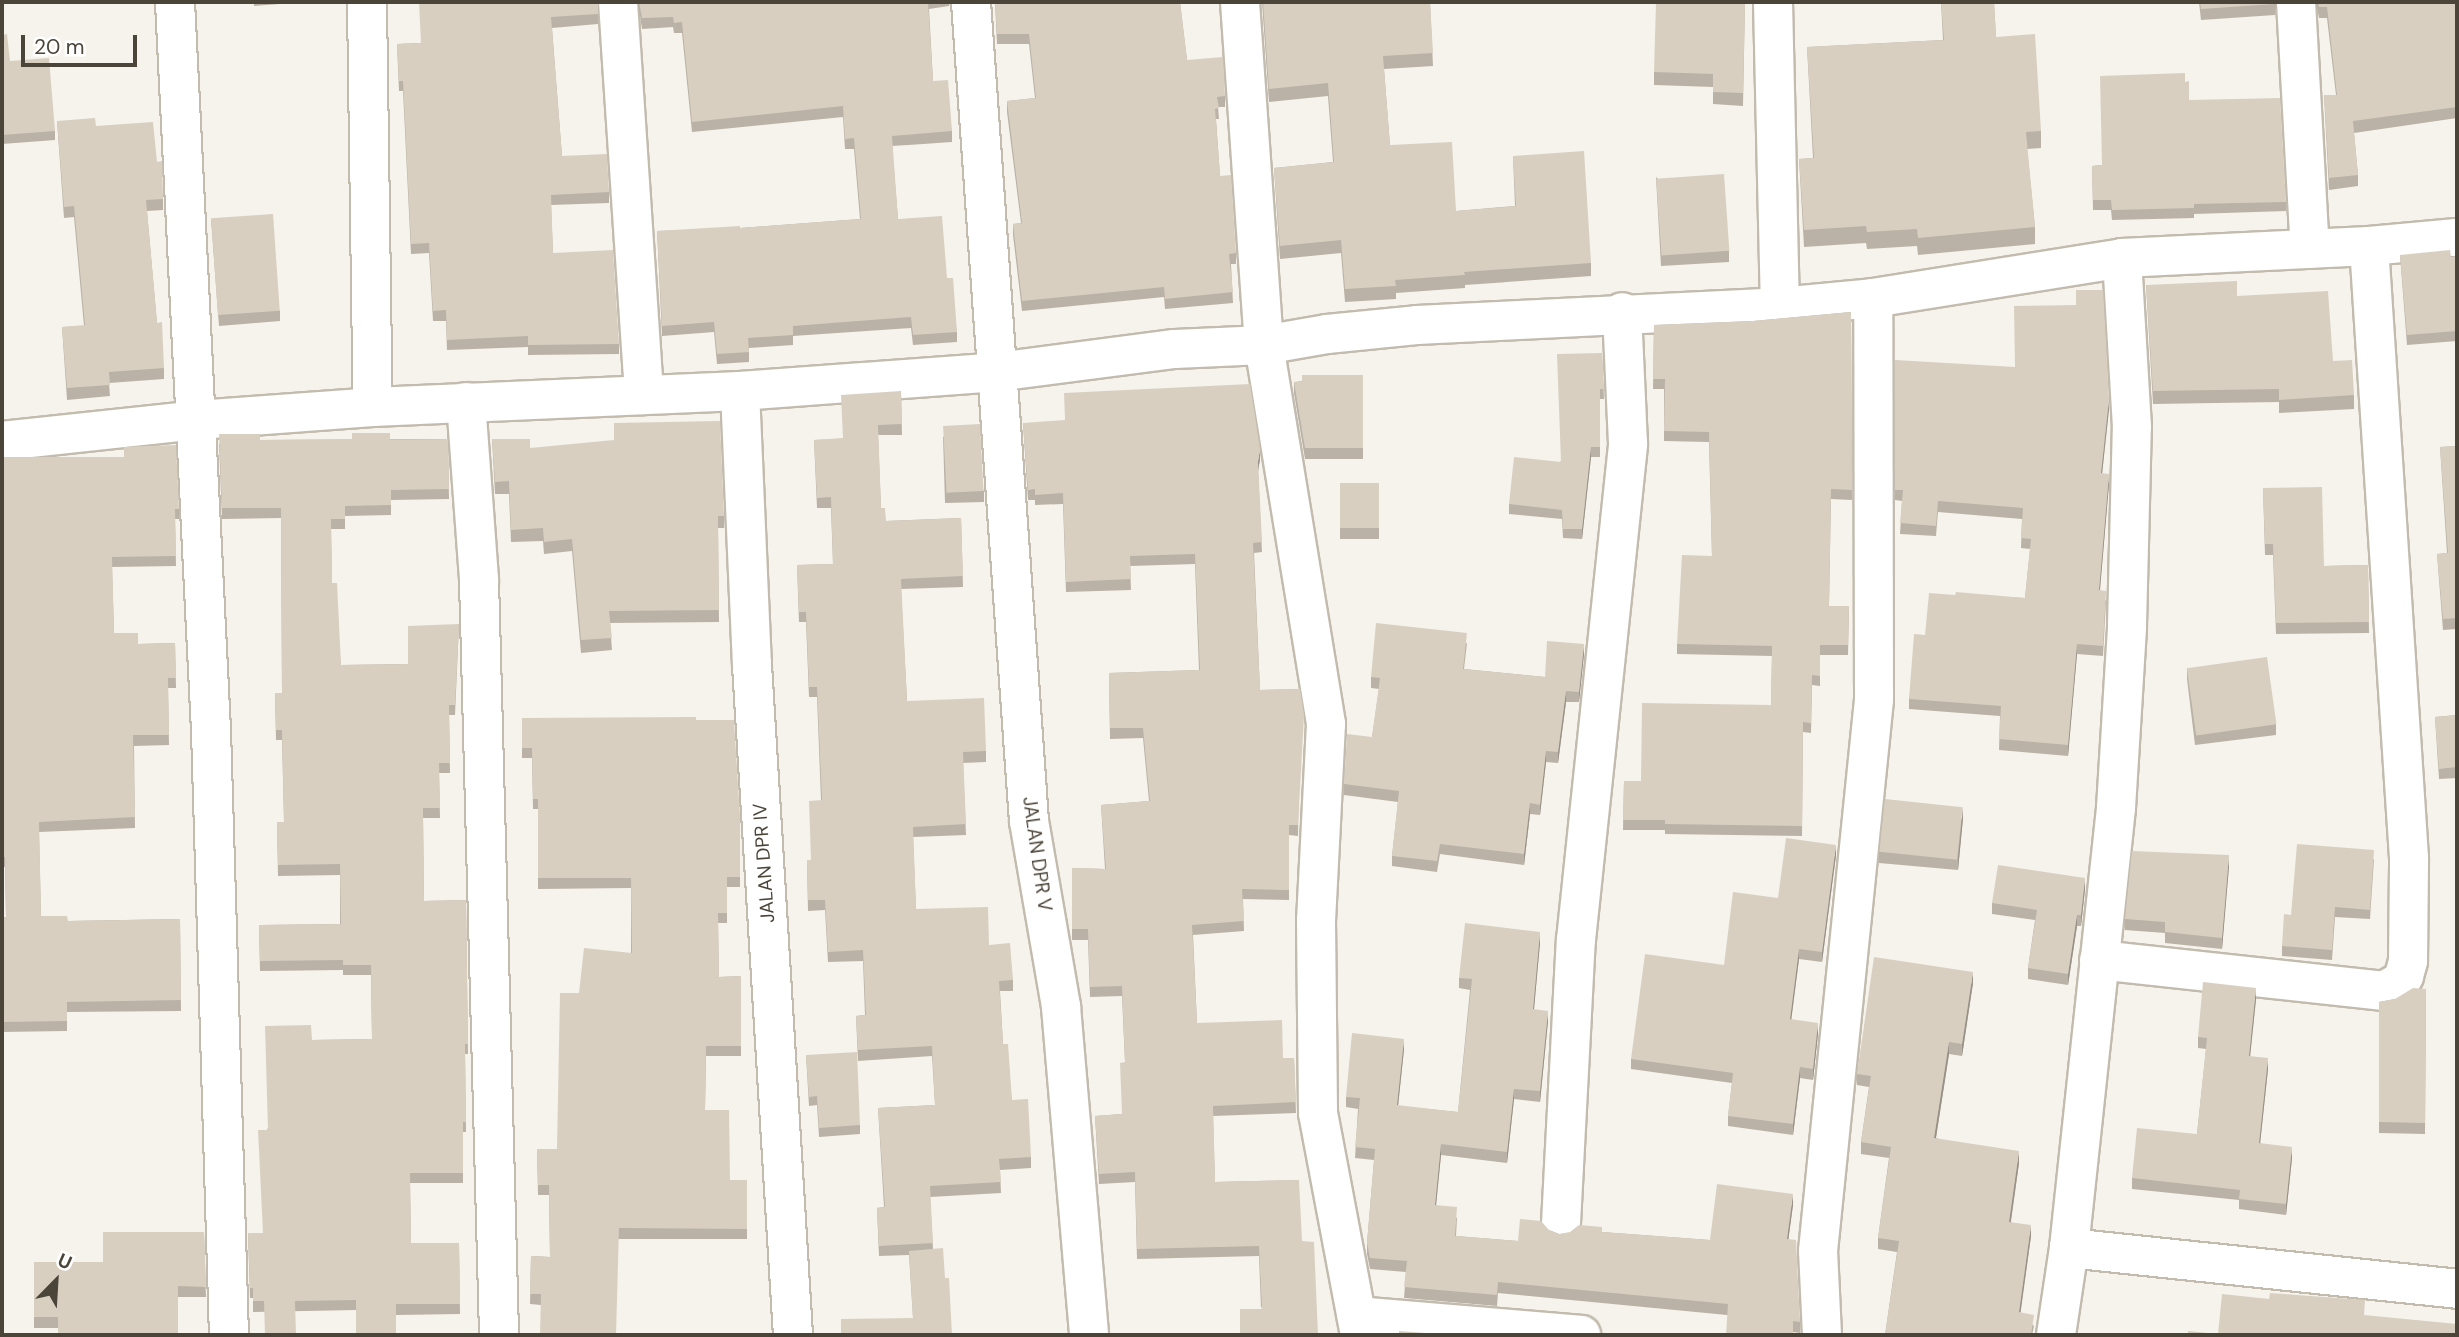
<!DOCTYPE html>
<style>
body{margin:0}
#map{position:relative;width:2459px;height:1337px;overflow:hidden;background:#f6f3ec;font-family:"DM Sans",sans-serif}
div>[style]{position:absolute}
.roads{filter:drop-shadow(2px 0 #c2bbae) drop-shadow(-2px 0 #c2bbae) drop-shadow(0 2px #c2bbae) drop-shadow(0 -2px #c2bbae)}
.minor>*{height:38px;margin:-19px;padding:0 19px;transform-origin:19px;border-radius:19px;background:#fff}
.wall>*{inset:0;background:#bab2a6;transform-origin:0 0}
.shaded-wall>*{inset:0;background:#979187}
.building>*{inset:0;background:#d8cfc1;transform-origin:0 0}
span{translate:-50% -50%;white-space:nowrap;text-align:center;line-height:1.15;-webkit-text-stroke:5px #fff;paint-order:stroke}
.street-label{font-size:19px;color:#4b4439}
.frame{position:absolute;inset:0;border:4px solid #4b4439;pointer-events:none}
.north{position:absolute;left:21px;top:1246px;width:70px;height:70px;-webkit-text-stroke:5px #fff;paint-order:stroke;rotate:24deg;font-size:19px;font-weight:700;line-height:28px;text-align:center;color:#4b4439}
.north::after{content:'';display:block;margin:auto;width:24px;height:32px;background:#4b4439;clip-path:polygon(50% 0,100% 100%,50% 72%,0 100%)}
.scale{position:absolute;left:21px;top:35px;width:116px;height:32px;box-sizing:border-box;border:4px solid #4b4439;border-top:0;padding-left:9px;font-size:21px;line-height:24px;white-space:nowrap;color:#4b4439;-webkit-text-stroke:5px #fff;paint-order:stroke}
</style>
<div id="map">
<div class="roads">
<div class="minor">
<i style="left:175px;top:2px;width:729px;rotate:87.17deg"></i>
<i style="left:211px;top:730px;width:605px;rotate:88.3deg"></i>
<i style="left:367px;top:2px;width:405px;rotate:89.2deg"></i>
<i style="left:618px;top:2px;width:394px;rotate:86.2deg"></i>
<i style="left:971px;top:2px;width:821px;rotate:85.95deg"></i>
<i style="left:1029px;top:821px;width:189px;rotate:80.2deg"></i>
<i style="left:1061px;top:1007px;width:329px;rotate:85.1deg"></i>
<i style="left:1240px;top:2px;width:344px;rotate:86deg"></i>
<i style="left:1264px;top:345px;width:384px;rotate:80.7deg"></i>
<i style="left:1326px;top:724px;width:196px;rotate:92.9deg"></i>
<i style="left:1316px;top:920px;width:193px;rotate:89.4deg"></i>
<i style="left:1318px;top:1113px;width:226px;rotate:79.3deg"></i>
<i style="left:1773px;top:2px;width:305px;rotate:88.7deg"></i>
<i style="left:2296px;top:2px;width:247px;rotate:86.8deg"></i>
<i style="left:740px;top:391px;width:274px;rotate:87.5deg"></i>
<i style="left:752px;top:665px;width:671px;rotate:86.5deg"></i>
<i style="left:466px;top:402px;width:178px;rotate:85.8deg"></i>
<i style="left:479px;top:580px;width:755px;rotate:88.48deg"></i>
<i style="left:2px;top:441px;width:196px;rotate:-6.1deg"></i>
<i style="left:197px;top:420px;width:176px;rotate:-4.2deg"></i>
<i style="left:373px;top:407px;width:367px;rotate:-2.5deg"></i>
<i style="left:740px;top:391px;width:258px;rotate:-4.2deg"></i>
<i style="left:997px;top:372px;width:179px;rotate:-7.4deg"></i>
<i style="left:1175px;top:349px;width:89px;rotate:-2.6deg"></i>
<i style="left:1264px;top:345px;width:64px;rotate:-9.9deg"></i>
<i style="left:1327px;top:334px;width:90px;rotate:-5.7deg"></i>
<i style="left:1417px;top:325px;width:363px;rotate:-2.8deg"></i>
<i style="left:1780px;top:307px;width:93px;rotate:-5.5deg"></i>
<i style="left:1873px;top:298px;width:252px;rotate:-9.1deg"></i>
<i style="left:2122px;top:258px;width:247px;rotate:-2.8deg"></i>
<i style="left:2369px;top:246px;width:88px;rotate:-5.2deg"></i>
<i style="left:2099px;top:960px;width:287px;rotate:6.2deg"></i>
<i style="left:2384px;top:991px;width:20px;rotate:-30deg"></i>
<i style="left:2401px;top:981px;width:6px;rotate:-59deg"></i>
<i style="left:2404px;top:976px;width:16px;rotate:-75deg"></i>
<i style="left:2408px;top:961px;width:103px;rotate:-89.4deg"></i>
<i style="left:2409px;top:858px;width:613px;rotate:-93.74deg"></i>
<i style="left:1561px;top:1223px;width:283px;rotate:-87deg"></i>
<i style="left:1576px;top:940px;width:499px;rotate:-84deg"></i>
<i style="left:1628px;top:444px;width:132px;rotate:-92.6deg"></i>
<i style="left:2069px;top:1248px;width:390px;rotate:6deg"></i>
<i style="left:1357px;top:1316px;width:225px;rotate:4.8deg"></i>
<i style="left:1822px;top:1335px;width:84px;rotate:-92.7deg"></i>
<i style="left:1818px;top:1251px;width:554px;rotate:-84.2deg"></i>
<i style="left:1874px;top:700px;width:402px;rotate:-90.1deg"></i>
<i style="left:2056px;top:1335px;width:88px;rotate:-81.5deg"></i>
<i style="left:2069px;top:1248px;width:443px;rotate:-83.9deg"></i>
<i style="left:2116px;top:808px;width:182px;rotate:-86.5deg"></i>
<i style="left:2127px;top:626px;width:199px;rotate:-88.6deg"></i>
<i style="left:2132px;top:427px;width:169px;rotate:-93.4deg"></i>
</div>
</div>
<div class="wall">
<i style="clip-path:polygon(254px 2px,305px 2px,254px 6px)"></i>
<i style="clip-path:polygon(598px 2px,598px 24px,552px 28px,562px 156px,609px 192px,609px 203px,551px 205px,553px 253px,619px 344px,619px 354px,528px 355px,528px 347px,447px 350px,446px 321px,433px 321px,429px 253px,411px 254px,403px 91px,399px 91px,397px 44px,420px 43px)"></i>
<i style="clip-path:polygon(638px 2px,950px 2px,949px 6px,929px 9px,933px 81px,952px 131px,952px 142px,892px 146px,898px 219px,947px 278px,957px 332px,957px 342px,913px 345px,911px 328px,793px 336px,793px 345px,749px 348px,749px 362px,717px 364px,714px 332px,662px 336px,657px 231px,740px 228px,860px 219px,854px 149px,845px 149px,843px 117px,692px 132px,682px 33px,674px 33px,673px 27px,642px 29px)"></i>
<i style="clip-path:polygon(995px 2px,1180px 2px,1187px 60px,1225px 96px,1225px 107px,1218px 107px,1219px 119px,1216px 119px,1220px 176px,1236px 253px,1236px 264px,1231px 264px,1233px 303px,1165px 309px,1164px 297px,1022px 311px,1013px 235px,1013px 224px,1021px 223px,1007px 112px,1007px 101px,1035px 98px,1029px 44px,997px 44px)"></i>
<i style="clip-path:polygon(1262px 2px,1430px 2px,1433px 66px,1384px 69px,1390px 145px,1456px 211px,1515px 206px,1513px 156px,1591px 263px,1591px 276px,1465px 285px,1465px 288px,1396px 293px,1396px 299px,1345px 302px,1341px 253px,1280px 259px,1274px 168px,1333px 162px,1328px 96px,1269px 102px)"></i>
<i style="clip-path:polygon(1745px 2px,1743px 106px,1713px 104px,1713px 87px,1654px 85px,1654px 72px)"></i>
<i style="clip-path:polygon(1941px 2px,1994px 2px,1996px 37px,2041px 131px,2041px 148px,2027px 149px,2035px 227px,2035px 244px,1918px 255px,1917px 246px,1867px 249px,1866px 243px,1804px 247px,1799px 159px,1813px 158px,1807px 47px,1943px 40px)"></i>
<i style="clip-path:polygon(2199px 2px,2276px 2px,2275px 15px,2201px 20px)"></i>
<i style="clip-path:polygon(2316px 2px,2457px 2px,2457px 118px,2354px 133px,2358px 175px,2358px 186px,2329px 190px,2324px 95px,2336px 95px,2327px 18px,2319px 18px)"></i>
<i style="clip-path:polygon(2px 35px,10px 61px,55px 131px,55px 140px,2px 144px)"></i>
<i style="clip-path:polygon(2185px 82px,2189px 100px,2286px 202px,2286px 211px,2194px 214px,2194px 218px,2112px 220px,2111px 210px,2093px 210px,2092px 166px,2102px 165px)"></i>
<i style="clip-path:polygon(57px 121px,96px 126px,157px 162px,163px 199px,163px 210px,147px 211px,157px 323px,164px 368px,164px 379px,109px 383px,110px 396px,67px 400px,62px 327px,84px 326px,74px 217px,64px 218px)"></i>
<i style="clip-path:polygon(1656px 177px,1729px 251px,1729px 262px,1661px 266px)"></i>
<i style="clip-path:polygon(211px 219px,280px 311px,280px 321px,219px 326px)"></i>
<i style="clip-path:polygon(2400px 255px,2457px 256px,2457px 341px,2407px 345px)"></i>
<i style="clip-path:polygon(2146px 285px,2237px 296px,2333px 361px,2354px 395px,2354px 409px,2279px 413px,2279px 402px,2153px 404px)"></i>
<i style="clip-path:polygon(1851px 312px,1852px 500px,1831px 499px,1829px 606px,1849px 606px,1848px 655px,1820px 655px,1820px 686px,1812px 685px,1811px 733px,1803px 732px,1802px 836px,1665px 834px,1665px 830px,1623px 830px,1624px 781px,1641px 781px,1771px 705px,1772px 656px,1677px 654px,1677px 644px,1712px 556px,1709px 442px,1664px 441px,1664px 389px,1653px 389px,1654px 325px,1753px 321px)"></i>
<i style="clip-path:polygon(1602px 353px,1604px 399px,1600px 399px,1600px 457px,1591px 457px,1582px 539px,1563px 538px,1562px 519px,1509px 514px,1509px 504px,1561px 461px)"></i>
<i style="clip-path:polygon(1895px 360px,2109px 409px,2102px 473px,2109px 484px,2100px 590px,2106px 601px,2103px 656px,2077px 654px,2068px 756px,1999px 750px,2000px 716px,1909px 709px,1909px 699px,1925px 635px,1955px 595px,2025px 598px,2030px 549px,2021px 548px,2022px 519px,1938px 512px,1936px 536px,1900px 534px,1902px 501px,1895px 500px)"></i>
<i style="clip-path:polygon(1363px 375px,1363px 459px,1305px 459px,1294px 393px,1294px 382px)"></i>
<i style="clip-path:polygon(901px 391px,902px 435px,878px 435px,881px 508px,886px 521px,961px 518px,963px 587px,901px 589px,907px 701px,986px 751px,986px 762px,963px 763px,966px 835px,913px 837px,916px 909px,989px 945px,1013px 980px,1013px 991px,1000px 991px,1003px 1044px,1012px 1100px,1031px 1157px,1031px 1168px,1000px 1170px,1001px 1193px,930px 1197px,933px 1249px,913px 1318px,909px 1255px,879px 1256px,877px 1208px,884px 1207px,878px 1108px,935px 1105px,932px 1056px,858px 1061px,856px 1016px,865px 1015px,863px 961px,828px 962px,825px 910px,808px 911px,807px 860px,811px 860px,821px 800px,817px 697px,809px 697px,806px 622px,799px 622px,797px 565px,833px 564px,831px 508px,817px 508px,814px 440px,842px 439px)"></i>
<i style="clip-path:polygon(1023px 423px,1260px 459px,1258px 470px,1262px 552px,1254px 553px,1260px 690px,1300px 689px,1298px 836px,1289px 835px,1289px 900px,1243px 899px,1244px 931px,1193px 935px,1197px 1023px,1283px 1058px,1294px 1058px,1296px 1113px,1213px 1116px,1215px 1182px,1299px 1180px,1261px 1309px,1259px 1256px,1137px 1259px,1135px 1182px,1099px 1184px,1095px 1116px,1122px 1114px,1125px 1062px,1122px 996px,1090px 997px,1088px 940px,1072px 940px,1072px 868px,1105px 869px,1101px 805px,1149px 801px,1143px 738px,1110px 739px,1109px 673px,1199px 670px,1195px 564px,1130px 566px,1131px 590px,1066px 592px,1063px 504px,1035px 505px,1035px 500px,1028px 500px)"></i>
<i style="clip-path:polygon(943px 436px,984px 491px,984px 502px,945px 503px)"></i>
<i style="clip-path:polygon(448px 439px,449px 499px,391px 500px,391px 515px,345px 516px,345px 529px,331px 529px,332px 583px,341px 665px,408px 664px,459px 624px,455px 715px,449px 715px,450px 773px,439px 773px,440px 818px,423px 818px,424px 901px,466px 900px,468px 1054px,465px 1054px,466px 1132px,463px 1132px,463px 1183px,410px 1183px,411px 1243px,459px 1243px,460px 1314px,396px 1315px,356px 1310px,253px 1312px,253px 1298px,250px 1298px,248px 1233px,263px 1233px,267px 1130px,312px 1040px,372px 1039px,371px 975px,343px 975px,343px 970px,260px 971px,259px 925px,340px 924px,340px 875px,278px 876px,277px 822px,284px 822px,282px 740px,276px 740px,275px 693px,282px 693px,281px 518px,222px 519px,219px 444px,260px 440px)"></i>
<i style="clip-path:polygon(492px 439px,530px 448px,724px 516px,724px 528px,718px 528px,719px 622px,610px 623px,612px 650px,581px 653px,572px 551px,544px 554px,543px 541px,511px 542px,509px 494px,495px 494px)"></i>
<i style="clip-path:polygon(2457px 446px,2457px 629px,2443px 630px,2437px 554px,2447px 553px,2440px 447px)"></i>
<i style="clip-path:polygon(2px 457px,179px 509px,179px 519px,175px 519px,176px 566px,112px 567px,114px 633px,138px 644px,175px 643px,176px 688px,168px 688px,169px 745px,134px 746px,135px 828px,39px 832px,41px 916px,68px 921px,180px 919px,181px 1011px,67px 1012px,67px 1031px,2px 1032px,2px 917px,6px 917px,5px 867px,2px 867px)"></i>
<i style="left:1340px;top:483px;width:39px;height:56px"></i>
<i style="clip-path:polygon(2263px 488px,2324px 566px,2368px 565px,2369px 633px,2276px 634px,2273px 555px,2265px 555px)"></i>
<i style="clip-path:polygon(1467px 643px,1464px 669px,1545px 677px,1584px 654px,1579px 702px,1566px 702px,1558px 763px,1546px 762px,1540px 815px,1530px 814px,1524px 865px,1440px 854px,1437px 872px,1392px 866px,1392px 856px,1398px 802px,1344px 795px,1344px 784px,1372px 737px,1379px 689px,1371px 688px,1371px 677px)"></i>
<i style="clip-path:polygon(2187px 668px,2276px 724px,2276px 735px,2195px 745px,2187px 679px)"></i>
<i style="clip-path:polygon(2457px 715px,2457px 778px,2439px 779px,2435px 717px)"></i>
<i style="clip-path:polygon(522px 718px,696px 720px,740px 816px,740px 887px,727px 887px,727px 923px,718px 923px,719px 977px,741px 976px,741px 1056px,706px 1056px,705px 1110px,730px 1180px,747px 1180px,747px 1239px,619px 1239px,541px 1305px,530px 1304px,531px 1256px,550px 1257px,549px 1195px,538px 1195px,537px 1149px,557px 1149px,579px 993px,631px 953px,631px 888px,538px 889px,538px 809px,533px 809px,532px 758px,522px 758px)"></i>
<i style="clip-path:polygon(1963px 818px,1958px 870px,1879px 863px,1879px 852px)"></i>
<i style="clip-path:polygon(1836px 855px,1822px 962px,1799px 959px,1791px 1019px,1818px 1034px,1813px 1080px,1800px 1078px,1793px 1135px,1728px 1126px,1728px 1116px,1732px 1083px,1631px 1069px,1631px 1059px,1724px 965px,1778px 898px)"></i>
<i style="clip-path:polygon(2374px 859px,2370px 919px,2335px 917px,2332px 960px,2282px 956px,2282px 946px,2291px 915px)"></i>
<i style="clip-path:polygon(2229px 866px,2222px 949px,2165px 943px,2165px 933px,2125px 930px,2125px 919px)"></i>
<i style="clip-path:polygon(2085px 889px,2081px 926px,2077px 926px,2068px 985px,2028px 979px,2028px 968px,2035px 920px,1992px 914px,1992px 903px)"></i>
<i style="clip-path:polygon(1540px 943px,1534px 1009px,1548px 1021px,1540px 1102px,1514px 1099px,1507px 1163px,1441px 1155px,1436px 1205px,1457px 1218px,1456px 1236px,1518px 1241px,1549px 1230px,1559px 1234px,1602px 1232px,1710px 1240px,1793px 1205px,1788px 1240px,1800px 1322px,1800px 1333px,1793px 1332px,1727px 1315px,1498px 1293px,1497px 1306px,1404px 1298px,1406px 1272px,1370px 1269px,1367px 1254px,1367px 1243px,1374px 1160px,1355px 1158px,1358px 1109px,1346px 1107px,1346px 1097px,1404px 1049px,1398px 1106px,1458px 1112px,1470px 990px,1459px 988px,1459px 978px)"></i>
<i style="clip-path:polygon(1973px 983px,1962px 1056px,1949px 1054px,1936px 1138px,2019px 1163px,2011px 1222px,2031px 1236px,2020px 1313px,2034px 1326px,2032px 1335px,1885px 1335px,1897px 1252px,1878px 1249px,1878px 1238px,1889px 1158px,1861px 1154px,1861px 1142px,1869px 1087px,1857px 1085px,1857px 1074px)"></i>
<i style="clip-path:polygon(2426px 989px,2425px 1134px,2379px 1133px,2379px 1002px,2395px 999px)"></i>
<i style="clip-path:polygon(2256px 999px,2250px 1056px,2268px 1069px,2260px 1143px,2292px 1158px,2286px 1215px,2239px 1209px,2239px 1200px,2132px 1189px,2132px 1178px,2197px 1134px,2206px 1049px,2198px 1048px,2198px 1037px)"></i>
<i style="clip-path:polygon(806px 1055px,860px 1125px,860px 1134px,819px 1137px,817px 1105px,809px 1106px)"></i>
<i style="clip-path:polygon(204px 1232px,206px 1297px,178px 1297px,58px 1328px,34px 1328px,34px 1262px,103px 1262px)"></i>
</div>
<div class="shaded-wall">
<i style="clip-path:polygon(2109px 399px,2109px 409px,2101px 484px,2101px 473px)"></i>
<i style="clip-path:polygon(1591px 447px,1591px 457px,1582px 539px,1582px 529px)"></i>
<i style="clip-path:polygon(1260px 449px,1260px 459px,1258px 472px,1258px 462px)"></i>
<i style="clip-path:polygon(2109px 474px,2109px 484px,2099px 600px,2099px 590px)"></i>
<i style="clip-path:polygon(1584px 644px,1584px 654px,1579px 702px,1579px 692px)"></i>
<i style="clip-path:polygon(2077px 644px,2077px 654px,2068px 756px,2068px 745px)"></i>
<i style="clip-path:polygon(1566px 691px,1566px 702px,1558px 763px,1558px 752px)"></i>
<i style="clip-path:polygon(1546px 751px,1546px 762px,1540px 815px,1540px 805px)"></i>
<i style="clip-path:polygon(1530px 803px,1530px 814px,1524px 865px,1524px 854px)"></i>
<i style="clip-path:polygon(1963px 807px,1963px 818px,1958px 870px,1958px 859px)"></i>
<i style="clip-path:polygon(1836px 845px,1836px 855px,1822px 962px,1822px 952px)"></i>
<i style="clip-path:polygon(2229px 855px,2229px 866px,2222px 949px,2222px 938px)"></i>
<i style="clip-path:polygon(2085px 878px,2085px 889px,2081px 926px,2081px 915px)"></i>
<i style="clip-path:polygon(2077px 915px,2077px 926px,2068px 985px,2068px 974px)"></i>
<i style="clip-path:polygon(1540px 932px,1540px 943px,1533px 1020px,1533px 1009px)"></i>
<i style="clip-path:polygon(1799px 949px,1799px 959px,1790px 1030px,1790px 1019px)"></i>
<i style="clip-path:polygon(1973px 972px,1973px 983px,1962px 1056px,1962px 1044px)"></i>
<i style="clip-path:polygon(2256px 988px,2256px 999px,2249px 1067px,2249px 1056px)"></i>
<i style="clip-path:polygon(1548px 1011px,1548px 1021px,1540px 1102px,1540px 1091px)"></i>
<i style="clip-path:polygon(1818px 1023px,1818px 1034px,1813px 1080px,1813px 1069px)"></i>
<i style="clip-path:polygon(1404px 1039px,1404px 1049px,1397px 1116px,1397px 1105px)"></i>
<i style="clip-path:polygon(1949px 1042px,1949px 1054px,1934px 1150px,1934px 1138px)"></i>
<i style="clip-path:polygon(2268px 1058px,2268px 1069px,2259px 1154px,2259px 1143px)"></i>
<i style="clip-path:polygon(1800px 1067px,1800px 1078px,1793px 1135px,1793px 1124px)"></i>
<i style="clip-path:polygon(1514px 1089px,1514px 1099px,1507px 1163px,1507px 1152px)"></i>
<i style="clip-path:polygon(1441px 1144px,1441px 1155px,1435px 1216px,1435px 1205px)"></i>
<i style="clip-path:polygon(2292px 1147px,2292px 1158px,2286px 1215px,2286px 1204px)"></i>
<i style="clip-path:polygon(2019px 1151px,2019px 1163px,2009px 1233px,2009px 1222px)"></i>
<i style="clip-path:polygon(1793px 1194px,1793px 1205px,1787px 1250px,1787px 1239px)"></i>
<i style="clip-path:polygon(2031px 1225px,2031px 1236px,2019px 1324px,2019px 1312px)"></i>
</div>
<div class="building">
<i style="clip-path:polygon(419px 2px,598px 2px,598px 14px,551px 17px,562px 156px,607px 154px,609px 192px,551px 195px,553px 253px,613px 250px,619px 344px,528px 345px,528px 336px,447px 340px,446px 310px,433px 311px,429px 243px,411px 244px,403px 81px,399px 81px,397px 44px,421px 43px)"></i>
<i style="clip-path:polygon(639px 2px,928px 2px,933px 81px,948px 80px,952px 131px,892px 136px,898px 219px,942px 216px,947px 278px,953px 278px,957px 332px,913px 335px,911px 317px,793px 326px,793px 335px,748px 338px,749px 352px,717px 354px,714px 322px,662px 326px,657px 231px,740px 226px,740px 228px,861px 219px,854px 138px,845px 139px,843px 106px,692px 122px,682px 22px,674px 23px,673px 17px,642px 18px)"></i>
<i style="clip-path:polygon(995px 2px,1180px 2px,1187px 60px,1223px 57px,1225px 96px,1217px 97px,1219px 108px,1215px 109px,1220px 176px,1231px 175px,1236px 253px,1229px 254px,1233px 292px,1165px 299px,1164px 287px,1022px 301px,1013px 224px,1022px 223px,1007px 101px,1036px 98px,1029px 34px,997px 34px)"></i>
<i style="clip-path:polygon(1263px 2px,1430px 2px,1433px 53px,1383px 56px,1390px 145px,1452px 142px,1456px 211px,1516px 206px,1513px 156px,1584px 151px,1591px 263px,1464px 272px,1465px 275px,1395px 280px,1396px 286px,1345px 289px,1341px 240px,1280px 246px,1274px 168px,1334px 162px,1328px 83px,1269px 89px)"></i>
<i style="clip-path:polygon(1656px 2px,1745px 2px,1743px 93px,1713px 92px,1713px 74px,1654px 72px)"></i>
<i style="clip-path:polygon(1941px 2px,1994px 2px,1996px 37px,2035px 34px,2041px 131px,2026px 132px,2035px 227px,1918px 238px,1917px 229px,1867px 232px,1866px 226px,1804px 230px,1799px 159px,1814px 158px,1807px 47px,1944px 40px)"></i>
<i style="clip-path:polygon(2200px 2px,2275px 2px,2275px 4px,2201px 9px)"></i>
<i style="clip-path:polygon(2318px 2px,2457px 2px,2457px 107px,2353px 121px,2358px 175px,2329px 178px,2324px 95px,2337px 95px,2327px 7px,2319px 7px)"></i>
<i style="clip-path:polygon(7px 34px,10px 61px,49px 58px,55px 131px,2px 135px,2px 35px)"></i>
<i style="clip-path:polygon(2185px 73px,2185px 82px,2189px 81px,2189px 100px,2280px 98px,2286px 202px,2194px 204px,2194px 208px,2112px 210px,2111px 200px,2093px 200px,2092px 166px,2102px 165px,2100px 76px)"></i>
<i style="clip-path:polygon(95px 118px,96px 126px,153px 122px,157px 162px,162px 161px,163px 199px,146px 200px,157px 323px,162px 322px,164px 368px,109px 372px,110px 385px,67px 388px,62px 327px,85px 325px,74px 206px,64px 207px,57px 121px)"></i>
<i style="left:1724px;top:174px;width:77px;height:68px;rotate:86deg"></i>
<i style="left:273px;top:214px;width:97px;height:62px;rotate:86deg"></i>
<i style="clip-path:polygon(2450px 250px,2451px 257px,2457px 256px,2457px 331px,2407px 335px,2400px 255px)"></i>
<i style="clip-path:polygon(2237px 281px,2237px 296px,2328px 291px,2333px 361px,2352px 360px,2354px 395px,2279px 400px,2279px 389px,2153px 391px,2146px 285px)"></i>
<i style="clip-path:polygon(2076px 290px,2103px 290px,2109px 399px,2101px 473px,2109px 474px,2099px 590px,2106px 591px,2103px 646px,2077px 644px,2068px 745px,1999px 739px,2001px 706px,1909px 699px,1914px 634px,1925px 635px,1929px 593px,1955px 595px,1956px 592px,2025px 598px,2031px 539px,2021px 538px,2023px 508px,1938px 501px,1936px 526px,1900px 523px,1903px 490px,1895px 490px,1895px 360px,2015px 367px,2014px 306px,2076px 305px)"></i>
<i style="clip-path:polygon(1851px 312px,1852px 490px,1831px 489px,1829px 606px,1849px 606px,1848px 645px,1820px 645px,1820px 676px,1812px 675px,1811px 723px,1803px 722px,1802px 826px,1665px 824px,1665px 820px,1623px 820px,1624px 781px,1641px 781px,1642px 703px,1771px 705px,1772px 646px,1677px 644px,1682px 555px,1712px 556px,1709px 432px,1664px 431px,1665px 379px,1653px 379px,1654px 325px,1753px 321px)"></i>
<i style="clip-path:polygon(1602px 353px,1604px 389px,1600px 389px,1600px 447px,1591px 447px,1582px 529px,1563px 529px,1562px 510px,1509px 504px,1514px 457px,1561px 462px,1557px 354px)"></i>
<i style="clip-path:polygon(1302px 375px,1363px 375px,1363px 448px,1305px 448px,1294px 382px,1302px 382px)"></i>
<i style="clip-path:polygon(1250px 384px,1260px 449px,1258px 462px,1262px 542px,1253px 543px,1260px 690px,1300px 689px,1304px 715px,1298px 825px,1289px 825px,1289px 890px,1242px 889px,1244px 921px,1192px 925px,1197px 1023px,1282px 1020px,1283px 1058px,1294px 1058px,1296px 1102px,1213px 1106px,1215px 1182px,1299px 1180px,1302px 1241px,1314px 1242px,1318px 1335px,1240px 1335px,1240px 1309px,1262px 1309px,1259px 1246px,1137px 1249px,1135px 1172px,1099px 1174px,1095px 1116px,1122px 1114px,1120px 1063px,1125px 1062px,1122px 986px,1090px 987px,1088px 929px,1072px 929px,1072px 868px,1106px 869px,1101px 805px,1150px 801px,1143px 728px,1110px 728px,1109px 673px,1200px 670px,1195px 554px,1130px 556px,1131px 579px,1066px 582px,1063px 493px,1035px 495px,1035px 489px,1028px 490px,1023px 423px,1065px 420px,1064px 393px)"></i>
<i style="clip-path:polygon(901px 391px,902px 424px,878px 425px,881px 508px,885px 508px,886px 521px,961px 518px,963px 576px,901px 579px,907px 701px,984px 698px,986px 751px,963px 752px,966px 824px,913px 827px,916px 909px,988px 907px,989px 945px,1010px 943px,1013px 980px,999px 981px,1003px 1044px,1008px 1044px,1012px 1100px,1028px 1099px,1031px 1157px,999px 1159px,1001px 1182px,930px 1186px,933px 1243px,879px 1246px,877px 1208px,885px 1207px,878px 1108px,935px 1105px,932px 1046px,858px 1050px,856px 1016px,866px 1015px,863px 950px,828px 952px,825px 900px,808px 900px,807px 860px,811px 860px,809px 801px,822px 800px,817px 687px,809px 687px,806px 612px,799px 612px,797px 565px,833px 564px,831px 497px,817px 498px,814px 440px,843px 438px,841px 395px)"></i>
<i style="clip-path:polygon(720px 421px,724px 516px,718px 516px,719px 610px,609px 611px,612px 638px,581px 640px,572px 539px,544px 542px,543px 528px,511px 530px,509px 481px,495px 482px,492px 439px,530px 439px,530px 448px,614px 440px,614px 423px)"></i>
<i style="left:980px;top:424px;width:67px;height:37px;rotate:87deg"></i>
<i style="clip-path:polygon(352px 433px,390px 433px,390px 440px,448px 439px,449px 489px,391px 490px,391px 505px,345px 506px,345px 519px,331px 519px,332px 583px,337px 583px,341px 665px,408px 664px,408px 626px,459px 624px,455px 705px,449px 705px,450px 763px,439px 763px,440px 808px,423px 808px,424px 901px,466px 900px,468px 1044px,465px 1044px,466px 1122px,463px 1122px,463px 1173px,410px 1173px,411px 1243px,459px 1243px,460px 1304px,396px 1304px,396px 1335px,356px 1335px,356px 1300px,295px 1301px,296px 1335px,265px 1335px,264px 1301px,253px 1301px,253px 1288px,250px 1288px,248px 1233px,263px 1233px,258px 1130px,268px 1130px,265px 1026px,311px 1025px,312px 1040px,372px 1039px,371px 965px,343px 965px,343px 960px,260px 961px,259px 925px,341px 924px,340px 864px,278px 865px,277px 822px,284px 822px,282px 730px,276px 730px,275px 693px,282px 693px,281px 508px,222px 508px,219px 434px,260px 434px,260px 440px,352px 439px)"></i>
<i style="clip-path:polygon(176px 445px,179px 509px,175px 509px,176px 556px,112px 557px,114px 633px,138px 633px,138px 644px,175px 643px,176px 678px,168px 678px,169px 735px,133px 735px,135px 817px,39px 822px,41px 916px,67px 916px,68px 921px,180px 919px,181px 1000px,67px 1002px,67px 1021px,2px 1022px,2px 917px,6px 917px,5px 857px,2px 857px,2px 457px,124px 457px,124px 447px)"></i>
<i style="clip-path:polygon(2457px 446px,2457px 618px,2443px 619px,2437px 554px,2448px 553px,2440px 447px)"></i>
<i style="left:1340px;top:483px;width:39px;height:45px"></i>
<i style="clip-path:polygon(2322px 487px,2324px 566px,2368px 565px,2369px 622px,2276px 623px,2273px 544px,2265px 544px,2263px 488px)"></i>
<i style="clip-path:polygon(1376px 623px,1467px 633px,1463px 669px,1545px 677px,1547px 641px,1584px 644px,1579px 692px,1566px 691px,1558px 752px,1546px 751px,1540px 805px,1530px 803px,1524px 854px,1440px 844px,1437px 861px,1392px 856px,1399px 791px,1344px 784px,1347px 734px,1372px 737px,1380px 678px,1371px 677px)"></i>
<i style="left:2267px;top:657px;width:68px;height:81px;rotate:82deg"></i>
<i style="clip-path:polygon(2457px 715px,2457px 767px,2439px 769px,2435px 717px)"></i>
<i style="clip-path:polygon(696px 717px,696px 720px,734px 720px,740px 816px,740px 877px,727px 877px,727px 913px,718px 913px,719px 977px,741px 976px,741px 1046px,706px 1046px,705px 1110px,729px 1110px,730px 1180px,747px 1180px,747px 1229px,619px 1228px,616px 1335px,540px 1335px,541px 1294px,530px 1294px,531px 1256px,550px 1257px,549px 1185px,538px 1185px,537px 1149px,557px 1149px,560px 993px,579px 993px,584px 948px,632px 953px,631px 878px,538px 878px,538px 799px,533px 799px,532px 748px,522px 748px,522px 718px)"></i>
<i style="left:1885px;top:799px;width:78px;height:53px;rotate:6deg"></i>
<i style="clip-path:polygon(1786px 838px,1836px 845px,1822px 952px,1799px 949px,1790px 1019px,1818px 1023px,1813px 1069px,1800px 1067px,1793px 1124px,1728px 1116px,1733px 1073px,1631px 1059px,1645px 954px,1724px 965px,1733px 892px,1778px 898px)"></i>
<i style="clip-path:polygon(2297px 844px,2374px 850px,2370px 910px,2335px 907px,2332px 950px,2282px 946px,2284px 914px,2291px 915px)"></i>
<i style="clip-path:polygon(2132px 851px,2229px 855px,2222px 938px,2165px 932px,2165px 922px,2125px 919px)"></i>
<i style="clip-path:polygon(1998px 865px,2085px 878px,2081px 915px,2077px 915px,2068px 974px,2028px 968px,2037px 910px,1992px 903px)"></i>
<i style="clip-path:polygon(1465px 923px,1540px 932px,1533px 1009px,1548px 1011px,1540px 1091px,1514px 1089px,1507px 1152px,1441px 1144px,1435px 1205px,1457px 1207px,1455px 1236px,1518px 1241px,1520px 1219px,1541px 1221px,1549px 1230px,1559px 1234px,1570px 1232px,1579px 1225px,1602px 1227px,1602px 1232px,1710px 1240px,1717px 1184px,1793px 1194px,1787px 1239px,1796px 1240px,1800px 1322px,1793px 1321px,1793px 1335px,1726px 1335px,1728px 1304px,1498px 1282px,1497px 1295px,1404px 1287px,1407px 1261px,1370px 1258px,1367px 1243px,1375px 1149px,1355px 1147px,1360px 1098px,1346px 1097px,1352px 1033px,1404px 1039px,1397px 1105px,1458px 1112px,1472px 979px,1459px 978px)"></i>
<i style="clip-path:polygon(1874px 957px,1973px 972px,1962px 1044px,1949px 1042px,1934px 1138px,2019px 1151px,2009px 1222px,2031px 1225px,2019px 1312px,2034px 1315px,2031px 1335px,1885px 1335px,1899px 1241px,1878px 1238px,1891px 1147px,1861px 1142px,1871px 1076px,1857px 1074px)"></i>
<i style="clip-path:polygon(2203px 982px,2256px 988px,2249px 1056px,2268px 1058px,2259px 1143px,2292px 1147px,2286px 1204px,2239px 1199px,2240px 1190px,2132px 1178px,2137px 1128px,2197px 1134px,2207px 1038px,2198px 1037px)"></i>
<i style="clip-path:polygon(2413px 988px,2426px 989px,2425px 1123px,2379px 1122px,2379px 1002px,2395px 999px)"></i>
<i style="clip-path:polygon(857px 1052px,860px 1125px,819px 1128px,817px 1096px,809px 1097px,806px 1055px)"></i>
<i style="clip-path:polygon(103px 1232px,204px 1232px,206px 1287px,178px 1286px,178px 1335px,58px 1335px,58px 1317px,34px 1317px,34px 1262px,103px 1262px)"></i>
<i style="clip-path:polygon(943px 1248px,945px 1278px,949px 1278px,952px 1335px,841px 1335px,841px 1319px,913px 1318px,909px 1251px)"></i>
<i style="clip-path:polygon(2270px 1293px,2365px 1300px,2364px 1315px,2457px 1324px,2457px 1335px,2188px 1335px,2188px 1331px,2218px 1334px,2222px 1294px,2269px 1299px)"></i>
<i style="clip-path:polygon(1399px 1331px,1452px 1335px,1399px 1335px)"></i>
</div>
<div class="street-label">
<span style="left:1037px;top:854px;rotate:82deg">JALAN DPR V</span>
<span style="left:764px;top:863px;rotate:-94deg">JALAN DPR IV</span>
</div>
<div class="frame"></div>
<div class="north">U</div>
<div class="scale">20 m</div>
</div>
